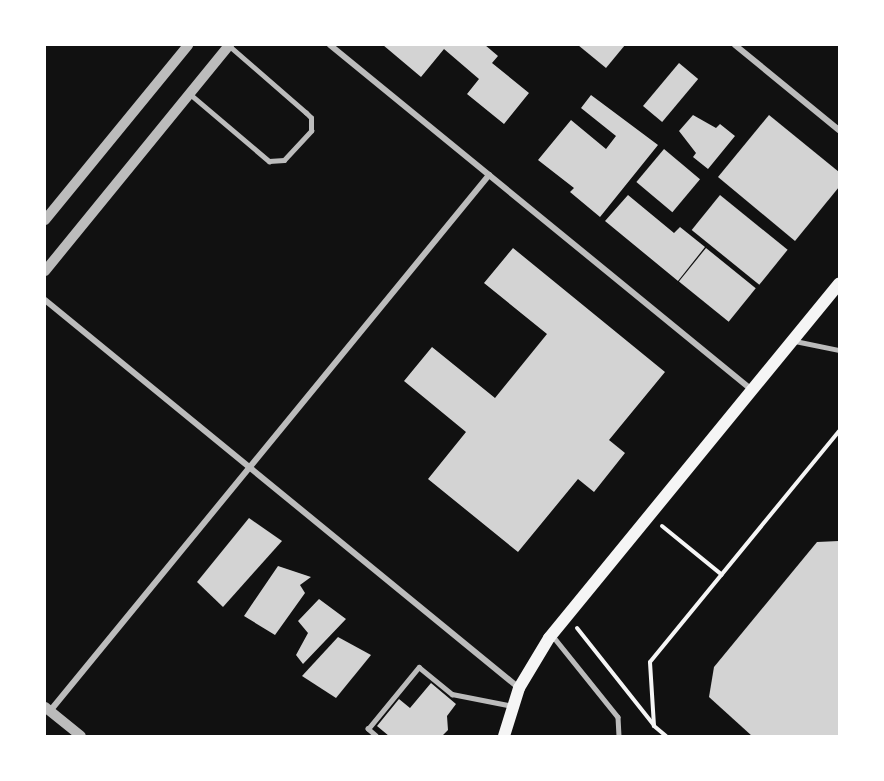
<!DOCTYPE html>
<style>
body{margin:0}
#map{position:relative;width:884px;height:781px;overflow:hidden;background:#111;font-family:Quicksand,sans-serif}
div>[style]{position:absolute}
.building>*{inset:0;background:#d3d3d3;transform-origin:0 0}
.path>*{height:4px;margin:-2px;padding:0 2px;transform-origin:2px;border-radius:2px;background:#f5f5f5}
.service>*{height:4.5px;margin:-2.25px;padding:0 2.25px;transform-origin:2.25px;border-radius:2.25px;background:#bcbcbc}
.minor>*{height:6px;margin:-3px;padding:0 3px;transform-origin:3px;border-radius:3px;background:#bcbcbc}
.tertiary>*{height:10px;margin:-5px;padding:0 5px;transform-origin:5px;border-radius:5px;background:#bcbcbc}
.secondary>*{height:12px;margin:-6px;padding:0 6px;transform-origin:6px;border-radius:6px;background:#f5f5f5}
span{translate:-50% -50%;white-space:nowrap;text-align:center;line-height:1.15;-webkit-text-stroke:4.5px #fff;paint-order:stroke}
.frame{position:absolute;inset:0;border:46px solid #fff;pointer-events:none}
</style>
<div id="map">
<div class="building">
<i style="clip-path:polygon(383px 45px,485px 45px,498px 56px,492px 63px,529px 93px,504px 124px,467px 94px,479px 79px,444px 49px,421px 77px)"></i>
<i style="clip-path:polygon(578px 45px,625px 45px,606px 68px)"></i>
<i style="left:679px;top:63px;width:25px;height:56px;rotate:40deg"></i>
<i style="clip-path:polygon(591px 95px,658px 145px,600px 217px,570px 192px,574px 188px,538px 160px,571px 120px,606px 149px,616px 136px,581px 108px)"></i>
<i style="clip-path:polygon(693px 115px,716px 128px,720px 124px,735px 136px,708px 169px,693px 157px,696px 153px,679px 131px)"></i>
<i style="clip-path:polygon(769px 115px,839px 172px,839px 187px,795px 241px,718px 177px)"></i>
<i style="left:664px;top:149px;width:47px;height:43px;rotate:40deg"></i>
<i style="clip-path:polygon(628px 195px,674px 233px,680px 227px,705px 247px,678px 281px,605px 221px)"></i>
<i style="left:720px;top:195px;width:87px;height:45px;rotate:39deg"></i>
<i style="clip-path:polygon(513px 248px,665px 372px,609px 440px,625px 453px,594px 492px,578px 479px,518px 552px,428px 479px,466px 432px,404px 381px,432px 347px,495px 398px,547px 334px,484px 283px)"></i>
<i style="left:706px;top:248px;width:64px;height:43px;rotate:39deg"></i>
<i style="clip-path:polygon(249px 518px,282px 541px,223px 607px,197px 582px)"></i>
<i style="clip-path:polygon(839px 541px,839px 736px,752px 736px,709px 697px,714px 667px,817px 542px)"></i>
<i style="clip-path:polygon(278px 566px,311px 577px,300px 585px,305px 593px,275px 635px,244px 616px)"></i>
<i style="clip-path:polygon(319px 599px,346px 619px,303px 664px,296px 655px,308px 633px,298px 621px)"></i>
<i style="clip-path:polygon(338px 637px,371px 655px,336px 698px,302px 676px)"></i>
<i style="clip-path:polygon(431px 683px,456px 704px,447px 716px,448px 730px,442px 736px,389px 736px,377px 726px,399px 699px,410px 708px)"></i>
</div>
<div class="path">
<i style="left:662px;top:526px;width:77px;rotate:39.2deg"></i>
<i style="left:577px;top:628px;width:124px;rotate:51.6deg"></i>
<i style="left:666px;top:736px;width:16px;rotate:-140deg"></i>
<i style="left:654px;top:726px;width:64px;rotate:-93.6deg"></i>
<i style="left:650px;top:662px;width:298px;rotate:-50.7deg"></i>
</div>
<div class="service">
<i style="left:190px;top:94px;width:104px;rotate:40.3deg"></i>
<i style="left:269px;top:161px;width:15px;rotate:-4deg"></i>
<i style="left:284px;top:160px;width:40px;rotate:-47deg"></i>
<i style="left:311px;top:131px;width:13px;rotate:-90deg"></i>
<i style="left:311px;top:118px;width:7px;rotate:-135deg"></i>
<i style="left:306px;top:113px;width:102px;rotate:-139deg"></i>
<i style="left:795px;top:341px;width:45px;rotate:11.6deg"></i>
<i style="left:552px;top:635px;width:105px;rotate:51.2deg"></i>
<i style="left:618px;top:717px;width:19px;rotate:87deg"></i>
<i style="left:376px;top:736px;width:11px;rotate:-139deg"></i>
<i style="left:368px;top:729px;width:80px;rotate:-50.6deg"></i>
<i style="left:419px;top:667px;width:43px;rotate:39.3deg"></i>
<i style="left:452px;top:694px;width:62px;rotate:11.1deg"></i>
</div>
<div class="minor">
<i style="left:330px;top:45px;width:545px;rotate:39.27deg"></i>
<i style="left:735px;top:45px;width:134px;rotate:39.3deg"></i>
<i style="left:45px;top:300px;width:613px;rotate:39.3deg"></i>
<i style="left:50px;top:711px;width:693px;rotate:-50.68deg"></i>
</div>
<div class="tertiary">
<i style="left:45px;top:220px;width:226px;rotate:-50.7deg"></i>
<i style="left:45px;top:271px;width:291px;rotate:-50.8deg"></i>
<i style="left:45px;top:707px;width:46px;rotate:38.9deg"></i>
</div>
<div class="secondary">
<i style="left:504px;top:736px;width:50px;rotate:-72.6deg"></i>
<i style="left:519px;top:688px;width:58px;rotate:-59deg"></i>
<i style="left:549px;top:638px;width:458px;rotate:-50.7deg"></i>
</div>
<div class="frame"></div>
</div>
